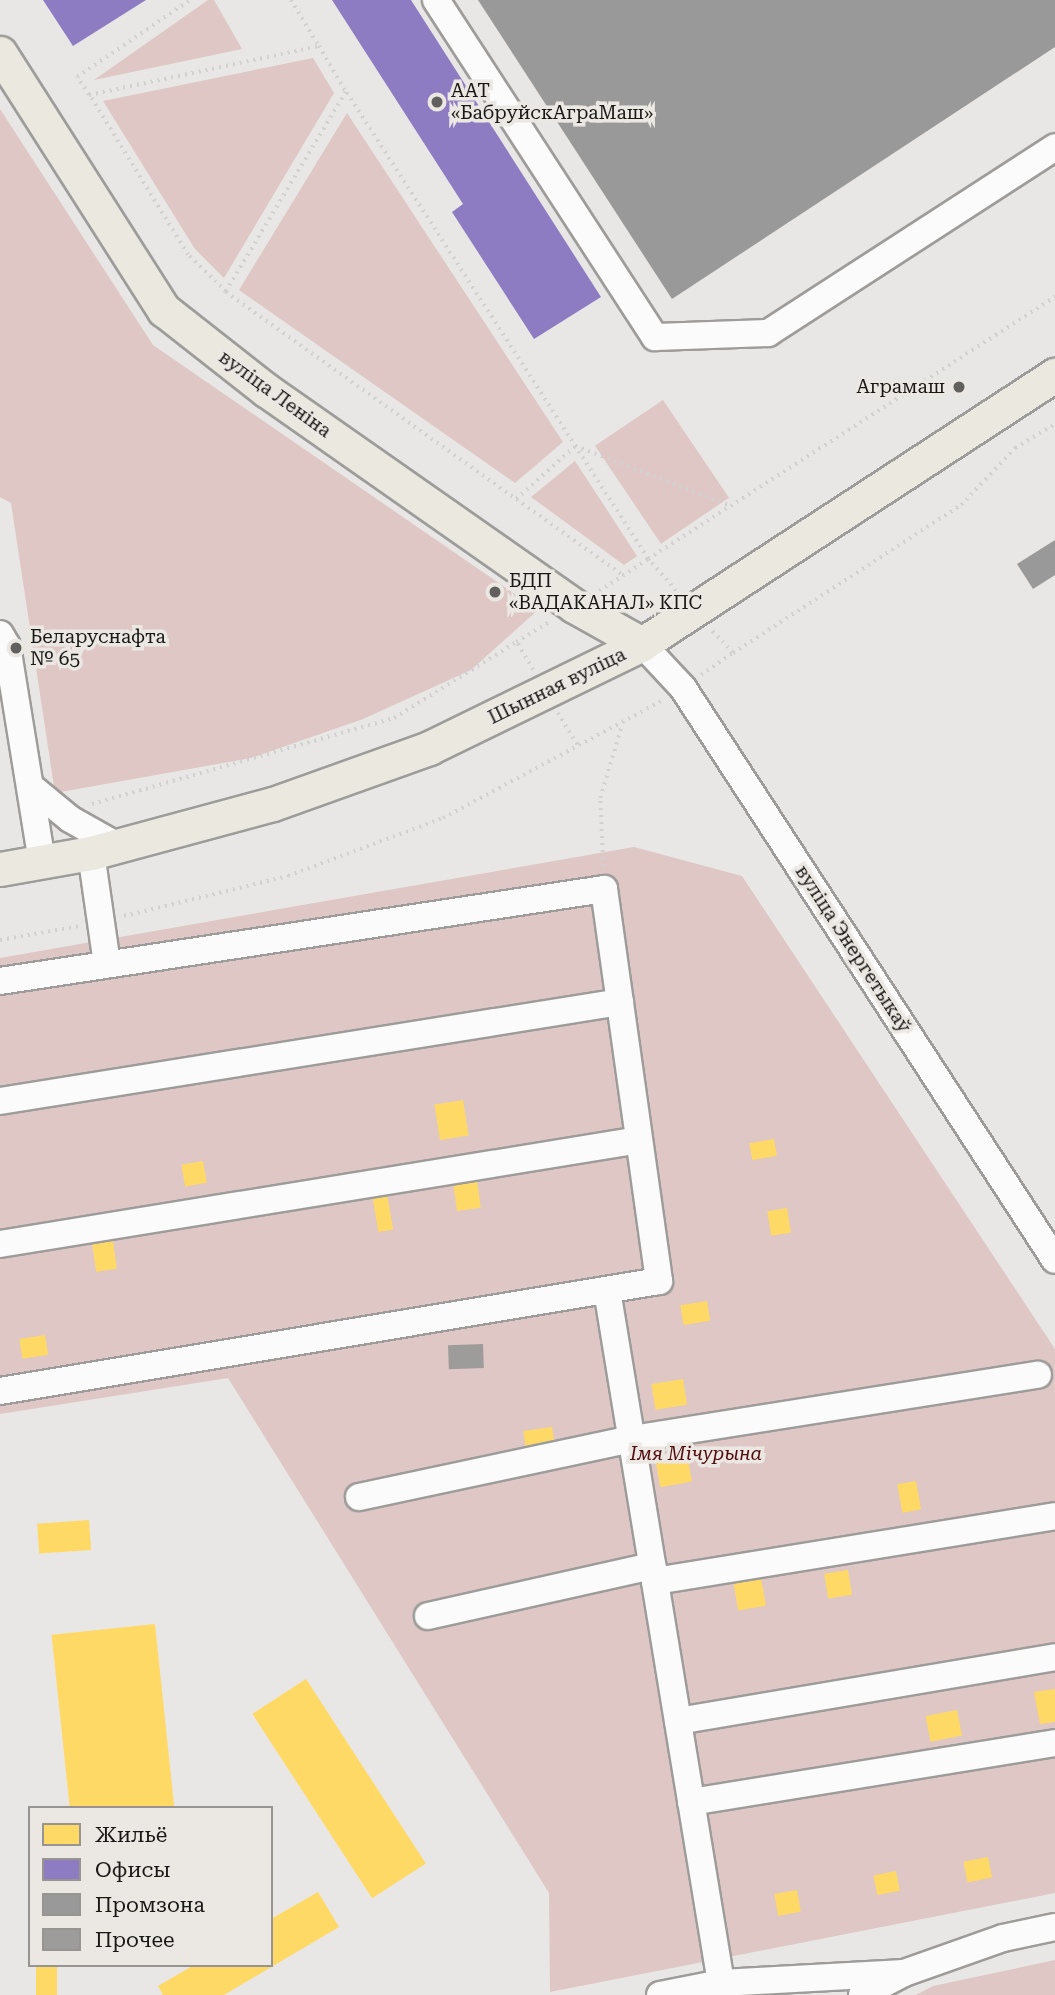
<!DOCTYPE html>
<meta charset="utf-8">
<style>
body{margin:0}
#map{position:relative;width:1055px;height:1995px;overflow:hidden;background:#e9e7e5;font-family:"Roboto Serif",serif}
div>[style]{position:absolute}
.green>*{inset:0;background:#dec7c4;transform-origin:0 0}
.homes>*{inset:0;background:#ffd966;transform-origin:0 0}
.offices>*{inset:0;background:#8e7cc3}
.industry>*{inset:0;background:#999}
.round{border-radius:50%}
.building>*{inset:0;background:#9e9c9a;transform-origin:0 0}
.path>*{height:3.5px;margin-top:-1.75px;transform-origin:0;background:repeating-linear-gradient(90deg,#d1d1d1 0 2px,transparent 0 7px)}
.roads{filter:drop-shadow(2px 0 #9d9c9a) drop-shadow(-2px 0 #9d9c9a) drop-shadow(0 2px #9d9c9a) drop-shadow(0 -2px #9d9c9a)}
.minor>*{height:26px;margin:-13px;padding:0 13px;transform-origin:13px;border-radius:13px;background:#fcfbfb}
.major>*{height:33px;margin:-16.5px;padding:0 16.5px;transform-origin:16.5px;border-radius:16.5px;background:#eae8df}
.dots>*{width:19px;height:19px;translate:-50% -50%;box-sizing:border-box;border:4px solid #ebe7e3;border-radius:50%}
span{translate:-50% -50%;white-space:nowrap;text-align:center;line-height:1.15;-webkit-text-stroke:7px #ebe7e3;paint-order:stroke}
.poi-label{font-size:19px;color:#191816}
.left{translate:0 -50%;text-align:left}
.right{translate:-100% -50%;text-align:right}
.street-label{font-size:19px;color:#191816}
.park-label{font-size:19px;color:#530c0e;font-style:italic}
.legend{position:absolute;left:28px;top:1806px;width:245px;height:161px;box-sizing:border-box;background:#ebe7e3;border:2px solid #979491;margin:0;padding:9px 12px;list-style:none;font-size:21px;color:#191816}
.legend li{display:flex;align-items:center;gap:14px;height:35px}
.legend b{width:35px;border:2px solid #979491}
</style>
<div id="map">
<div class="green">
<i style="clip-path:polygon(208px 0,214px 0,242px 49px,94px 80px)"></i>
<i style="clip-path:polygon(313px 58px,334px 93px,224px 278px,195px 249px,103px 101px)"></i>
<i style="clip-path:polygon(0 109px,153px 345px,538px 610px,471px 670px,363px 719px,251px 758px,55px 793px,11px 503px,0 497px)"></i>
<i style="clip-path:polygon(347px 113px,563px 442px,515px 483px,239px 290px)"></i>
<i style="left:663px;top:400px;width:118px;height:82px;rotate:56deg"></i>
<i style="clip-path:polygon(575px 461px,637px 556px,624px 565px,531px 497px)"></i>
<i style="clip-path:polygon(634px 847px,742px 876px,1055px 1349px,1055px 1893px,550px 1992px,549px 1893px,228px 1378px,0 1414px,0 958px)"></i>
<i style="clip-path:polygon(1055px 1960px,1055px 1995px,916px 1995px,933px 1986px)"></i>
</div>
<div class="homes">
<i style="left:463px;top:1100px;width:36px;height:29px;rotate:81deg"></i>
<i style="left:774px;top:1139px;width:17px;height:25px;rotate:80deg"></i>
<i style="left:203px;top:1161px;width:22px;height:22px;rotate:80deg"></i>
<i style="left:477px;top:1181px;width:27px;height:24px;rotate:82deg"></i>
<i style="left:387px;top:1194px;width:36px;height:15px;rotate:80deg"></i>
<i style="left:787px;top:1208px;width:25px;height:20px;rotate:81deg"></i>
<i style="left:113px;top:1241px;width:28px;height:21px;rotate:82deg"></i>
<i style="left:707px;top:1301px;width:20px;height:27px;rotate:81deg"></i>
<i style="left:45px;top:1335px;width:20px;height:26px;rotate:81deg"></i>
<i style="left:683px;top:1379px;width:26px;height:32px;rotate:81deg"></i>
<i style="left:552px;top:1427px;width:21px;height:29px;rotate:82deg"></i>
<i style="left:687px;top:1454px;width:28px;height:32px;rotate:80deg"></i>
<i style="left:916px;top:1481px;width:29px;height:19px;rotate:80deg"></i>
<i style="left:89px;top:1520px;width:30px;height:52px;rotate:86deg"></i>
<i style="left:848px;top:1570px;width:25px;height:24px;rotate:81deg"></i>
<i style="left:761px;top:1578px;width:28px;height:28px;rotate:80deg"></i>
<i style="left:155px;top:1624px;width:185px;height:104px;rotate:84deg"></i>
<i style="left:306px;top:1679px;width:220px;height:64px;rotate:57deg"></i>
<i style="clip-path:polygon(1055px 1689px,1055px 1722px,1040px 1724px,1034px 1692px)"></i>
<i style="left:957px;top:1710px;width:26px;height:32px;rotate:79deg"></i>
<i style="left:988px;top:1857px;width:21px;height:25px;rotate:79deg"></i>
<i style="left:896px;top:1871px;width:20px;height:23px;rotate:79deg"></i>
<i style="left:797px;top:1890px;width:22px;height:23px;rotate:80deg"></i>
<i style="clip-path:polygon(318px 1892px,339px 1927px,224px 1995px,163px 1995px,158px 1986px,194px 1965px,271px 1965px,271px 1919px)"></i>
<i style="left:36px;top:1965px;width:21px;height:30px"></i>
</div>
<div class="offices">
<i style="clip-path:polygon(43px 0,146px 0,73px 46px)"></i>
<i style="clip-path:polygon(332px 0,411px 0,601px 297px,534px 339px,452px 212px,463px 204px)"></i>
</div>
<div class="industry">
<i style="clip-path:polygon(478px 0,1055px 0,1055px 47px,672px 299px)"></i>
<i style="clip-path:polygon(1055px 540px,1055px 575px,1033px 589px,1017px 564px)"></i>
<i class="round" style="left:487px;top:584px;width:16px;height:16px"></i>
</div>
<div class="building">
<i style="left:483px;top:1344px;width:24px;height:35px;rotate:88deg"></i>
</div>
<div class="path">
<i style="left:291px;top:0;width:54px;rotate:58.7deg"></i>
<i style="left:89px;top:95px;width:22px;rotate:-124deg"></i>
<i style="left:77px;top:77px;width:137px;rotate:-34.3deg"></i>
<i style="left:226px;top:292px;width:53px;rotate:-135.8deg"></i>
<i style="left:188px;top:255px;width:188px;rotate:-121.7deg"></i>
<i style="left:89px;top:95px;width:235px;rotate:-12deg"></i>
<i style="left:319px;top:46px;width:53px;rotate:59.6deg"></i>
<i style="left:516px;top:499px;width:79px;rotate:-41.9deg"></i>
<i style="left:575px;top:446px;width:167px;rotate:21deg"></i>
<i style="left:599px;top:591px;width:59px;rotate:-33.1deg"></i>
<i style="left:648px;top:559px;width:556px;rotate:-122.89deg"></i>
<i style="left:346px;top:92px;width:233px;rotate:121deg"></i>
<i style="left:226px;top:292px;width:488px;rotate:35.5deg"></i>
<i style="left:676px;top:591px;width:43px;rotate:-131.2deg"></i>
<i style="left:648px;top:559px;width:484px;rotate:-32.8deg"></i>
<i style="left:733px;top:653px;width:272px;rotate:-33deg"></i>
<i style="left:961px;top:505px;width:79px;rotate:-46.5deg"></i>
<i style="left:1015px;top:448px;width:47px;rotate:-31deg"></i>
<i style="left:533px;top:670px;width:33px;rotate:-121deg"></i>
<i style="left:516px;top:642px;width:41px;rotate:-31deg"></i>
<i style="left:701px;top:675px;width:39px;rotate:-35deg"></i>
<i style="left:733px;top:653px;width:30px;rotate:-134deg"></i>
<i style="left:558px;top:713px;width:42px;rotate:58.6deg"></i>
<i style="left:92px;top:804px;width:314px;rotate:-15.9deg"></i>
<i style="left:394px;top:718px;width:144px;rotate:-31.9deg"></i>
<i style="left:603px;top:866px;width:68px;rotate:-92.5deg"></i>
<i style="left:600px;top:798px;width:77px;rotate:-73.4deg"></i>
<i style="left:124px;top:916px;width:169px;rotate:-13.7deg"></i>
<i style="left:288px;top:876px;width:165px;rotate:-20.5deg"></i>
<i style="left:443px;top:818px;width:250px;rotate:-28.2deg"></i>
<i style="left:0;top:940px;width:80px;rotate:-10deg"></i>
</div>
<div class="roads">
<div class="minor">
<i style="left:436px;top:0;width:402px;rotate:57deg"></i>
<i style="left:655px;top:337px;width:113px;rotate:-2deg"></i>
<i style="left:768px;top:333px;width:342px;rotate:-32.9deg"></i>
<i style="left:0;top:634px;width:14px;rotate:60deg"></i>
<i style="left:7px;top:646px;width:220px;rotate:80.8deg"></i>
<i style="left:642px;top:644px;width:60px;rotate:47deg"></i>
<i style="left:683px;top:688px;width:682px;rotate:56.96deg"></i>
<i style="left:30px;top:786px;width:52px;rotate:39.5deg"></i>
<i style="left:70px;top:819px;width:55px;rotate:29.4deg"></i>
<i style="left:91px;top:853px;width:112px;rotate:81.8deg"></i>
<i style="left:0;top:981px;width:611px;rotate:-8.66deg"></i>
<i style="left:604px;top:889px;width:396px;rotate:82deg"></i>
<i style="left:659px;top:1281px;width:668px;rotate:170.52deg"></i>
<i style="left:0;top:1101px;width:628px;rotate:-9.07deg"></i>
<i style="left:0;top:1244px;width:647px;rotate:-9.24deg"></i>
<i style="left:607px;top:1290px;width:702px;rotate:80.66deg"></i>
<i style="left:359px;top:1497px;width:279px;rotate:-12deg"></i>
<i style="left:632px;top:1439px;width:411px;rotate:-9deg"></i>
<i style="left:655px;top:1581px;width:405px;rotate:-9.2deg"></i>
<i style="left:428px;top:1616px;width:230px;rotate:-12.6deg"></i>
<i style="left:678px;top:1721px;width:382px;rotate:-9.6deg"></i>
<i style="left:691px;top:1802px;width:369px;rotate:-9.2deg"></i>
<i style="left:660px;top:1995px;width:62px;rotate:-11.1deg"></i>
<i style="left:721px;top:1983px;width:183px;rotate:-3.1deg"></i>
<i style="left:862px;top:1995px;width:47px;rotate:-27.6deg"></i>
<i style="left:904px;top:1973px;width:105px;rotate:-19.5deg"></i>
<i style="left:1003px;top:1938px;width:53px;rotate:-11.9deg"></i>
</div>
<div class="major">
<i style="left:0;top:53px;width:305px;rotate:57.5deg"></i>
<i style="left:164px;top:310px;width:130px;rotate:38.1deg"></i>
<i style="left:266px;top:390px;width:376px;rotate:35deg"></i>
<i style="left:574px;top:606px;width:78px;rotate:29.2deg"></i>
<i style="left:0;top:869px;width:92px;rotate:-10deg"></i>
<i style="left:91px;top:853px;width:188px;rotate:-15.1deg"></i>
<i style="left:273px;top:804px;width:166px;rotate:-19.7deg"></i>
<i style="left:429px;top:748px;width:237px;rotate:-26deg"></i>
<i style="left:642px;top:644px;width:493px;rotate:-33.1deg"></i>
</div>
</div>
<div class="dots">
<i style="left:437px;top:102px;background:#62605e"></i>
<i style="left:959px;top:387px;background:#62605e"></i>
<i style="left:495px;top:592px;background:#62605e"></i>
<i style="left:16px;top:648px;background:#62605e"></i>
</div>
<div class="poi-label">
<span class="left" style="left:451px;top:102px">ААТ<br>«БабруйскАграМаш»</span>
<span class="right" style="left:945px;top:387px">Аграмаш</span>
<span class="left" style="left:509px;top:592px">БДП<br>«ВАДАКАНАЛ» КПС</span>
<span class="left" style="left:30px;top:648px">Беларуснафта<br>№ 65</span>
</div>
<div class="street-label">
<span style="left:275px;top:394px;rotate:36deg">вуліца Леніна</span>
<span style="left:557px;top:686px;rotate:-26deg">Шынная вуліца</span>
<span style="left:853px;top:949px;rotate:57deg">вуліца Энергетыкаў</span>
</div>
<div class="park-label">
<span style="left:696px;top:1454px">Імя Мічурына</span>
</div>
<ul class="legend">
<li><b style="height:19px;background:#ffd966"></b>Жильё</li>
<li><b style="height:19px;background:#8e7cc3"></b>Офисы</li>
<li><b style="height:19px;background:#999"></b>Промзона</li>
<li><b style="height:19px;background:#9e9c9a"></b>Прочее</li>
</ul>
</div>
